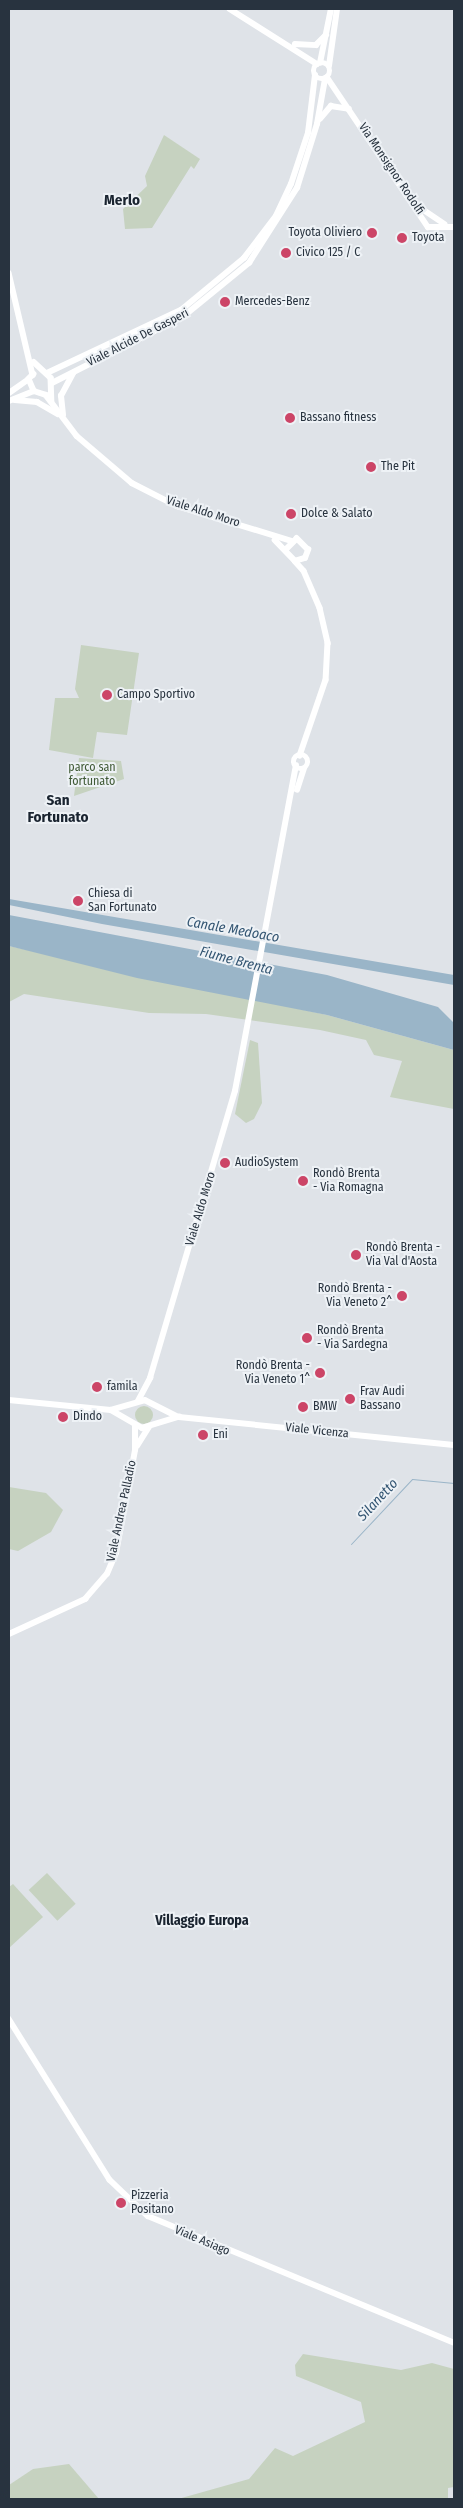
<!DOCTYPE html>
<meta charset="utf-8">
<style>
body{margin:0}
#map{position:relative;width:463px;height:2508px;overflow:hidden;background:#dfe3e8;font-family:"Fira Sans Condensed",sans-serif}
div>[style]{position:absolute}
.green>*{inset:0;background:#c6d2c0;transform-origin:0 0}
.round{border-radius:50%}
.water>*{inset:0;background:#9ab5c8}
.stream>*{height:1px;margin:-0.5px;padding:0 0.5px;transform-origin:0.5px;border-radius:0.5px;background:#9ab5c8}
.secondary>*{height:5.5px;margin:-2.75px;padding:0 2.75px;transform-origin:2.75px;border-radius:2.75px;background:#fff}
.secondary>.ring{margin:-2.75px;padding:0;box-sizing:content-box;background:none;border:5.5px solid #fff;border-radius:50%}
.dots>*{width:14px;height:14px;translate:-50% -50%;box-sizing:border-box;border:2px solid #eef2f6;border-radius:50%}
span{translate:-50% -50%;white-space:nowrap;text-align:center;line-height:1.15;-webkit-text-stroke:4px #eef2f6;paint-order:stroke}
.street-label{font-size:12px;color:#28333f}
.poi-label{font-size:12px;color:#28333f}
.right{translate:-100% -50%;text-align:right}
.left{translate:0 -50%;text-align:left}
.park-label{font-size:12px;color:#405a36}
.water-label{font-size:14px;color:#335572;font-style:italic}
.neighbourhood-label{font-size:14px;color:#1a2430;font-weight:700}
.quarter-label{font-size:15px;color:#1a2430;font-weight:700}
.frame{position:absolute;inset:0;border:10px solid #28333f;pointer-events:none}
</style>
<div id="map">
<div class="green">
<i style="clip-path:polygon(164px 135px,200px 159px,194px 169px,191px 166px,152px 228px,125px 229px,123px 209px,147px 186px,145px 176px)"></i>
<i style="clip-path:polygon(81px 645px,139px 653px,127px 735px,97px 732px,93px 758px,49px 750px,55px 698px,79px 698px,75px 689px)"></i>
<i style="clip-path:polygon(79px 758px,121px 761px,124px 779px,74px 796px)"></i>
<i style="clip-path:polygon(9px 946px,327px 1015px,454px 1050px,454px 1109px,390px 1097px,402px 1061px,374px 1055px,366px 1040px,320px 1030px,206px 1014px,149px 1013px,24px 994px,9px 1002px)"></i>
<i style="clip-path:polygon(250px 1040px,258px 1043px,262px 1103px,254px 1119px,246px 1123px,235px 1114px)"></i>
<i class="round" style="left:135px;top:1406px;width:18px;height:18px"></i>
<i style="clip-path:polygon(9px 1487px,46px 1493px,63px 1510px,51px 1532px,18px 1551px,9px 1549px)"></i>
<i style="left:47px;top:1873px;width:42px;height:25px;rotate:47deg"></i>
<i style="clip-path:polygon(13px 1884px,43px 1917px,9px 1948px,9px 1887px)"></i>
<i style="clip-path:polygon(303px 2354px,401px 2370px,432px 2363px,454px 2369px,454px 2487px,448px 2488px,448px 2499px,178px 2499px,249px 2479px,275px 2448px,293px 2456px,365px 2422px,361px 2402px,296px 2376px,295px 2365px)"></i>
<i style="clip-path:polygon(69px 2464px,99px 2499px,9px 2499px,9px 2485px,33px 2469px)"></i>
</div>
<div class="water">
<i style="clip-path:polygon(9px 899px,454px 975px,454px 985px,102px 924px,9px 905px)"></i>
<i style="clip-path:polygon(9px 915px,327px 975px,438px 1007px,454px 1023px,454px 1050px,327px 1015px,137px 978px,9px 946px)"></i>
</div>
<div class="stream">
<i style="left:351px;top:1544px;width:89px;rotate:-46.8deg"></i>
<i style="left:412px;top:1479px;width:42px;rotate:5.4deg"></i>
</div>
<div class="secondary">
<i style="left:230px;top:9px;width:103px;rotate:32.3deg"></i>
<i style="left:295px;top:44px;width:21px;rotate:3deg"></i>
<i style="left:316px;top:45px;width:14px;rotate:-45deg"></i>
<i class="ring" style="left:314px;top:63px;width:10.5px;height:10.5px"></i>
<i style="left:320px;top:63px;width:55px;rotate:-78.5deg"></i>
<i style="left:329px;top:66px;width:58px;rotate:-82deg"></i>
<i style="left:327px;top:77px;width:181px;rotate:56deg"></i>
<i style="left:428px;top:227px;width:26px"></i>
<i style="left:320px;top:119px;width:17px;rotate:-50deg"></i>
<i style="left:331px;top:106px;width:18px;rotate:9deg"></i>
<i style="left:418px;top:206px;width:32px;rotate:34deg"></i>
<i style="left:9px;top:273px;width:105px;rotate:76.8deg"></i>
<i style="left:34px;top:362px;width:23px;rotate:43deg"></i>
<i style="left:51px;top:378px;width:23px;rotate:88deg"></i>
<i style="left:47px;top:373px;width:148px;rotate:-25.2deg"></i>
<i style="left:181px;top:310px;width:82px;rotate:-39.5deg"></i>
<i style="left:244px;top:258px;width:53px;rotate:-52.7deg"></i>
<i style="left:276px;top:216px;width:35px;rotate:-65deg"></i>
<i style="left:291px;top:184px;width:54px;rotate:-71.6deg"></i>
<i style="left:308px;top:133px;width:58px;rotate:-83.1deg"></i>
<i style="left:34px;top:374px;width:7px;rotate:135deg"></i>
<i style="left:29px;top:379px;width:13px;rotate:67deg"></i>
<i style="left:52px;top:383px;width:148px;rotate:-26.9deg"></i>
<i style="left:184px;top:316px;width:84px;rotate:-39.2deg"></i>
<i style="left:249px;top:263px;width:89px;rotate:-57.4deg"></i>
<i style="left:297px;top:188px;width:67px;rotate:-72.6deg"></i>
<i style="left:317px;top:124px;width:46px;rotate:-79.9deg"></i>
<i style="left:9px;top:393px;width:24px;rotate:-35deg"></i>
<i style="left:15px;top:400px;width:22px;rotate:5deg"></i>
<i style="left:37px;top:402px;width:24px;rotate:30deg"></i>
<i style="left:9px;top:401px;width:27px;rotate:-22deg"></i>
<i style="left:34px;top:391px;width:13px;rotate:18deg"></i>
<i style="left:46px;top:395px;width:51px;rotate:52.9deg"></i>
<i style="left:77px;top:436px;width:72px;rotate:40.5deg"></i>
<i style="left:132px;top:483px;width:51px;rotate:27.1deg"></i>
<i style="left:177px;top:506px;width:120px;rotate:16.9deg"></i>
<i style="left:63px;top:415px;width:19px;rotate:-96deg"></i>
<i style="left:61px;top:396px;width:26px;rotate:-62deg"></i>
<i style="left:275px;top:540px;width:29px;rotate:46deg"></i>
<i style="left:295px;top:561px;width:10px;rotate:-17deg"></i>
<i style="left:305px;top:558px;width:9px;rotate:-69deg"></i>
<i style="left:308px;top:550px;width:16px;rotate:-135deg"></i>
<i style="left:297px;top:539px;width:14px;rotate:135deg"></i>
<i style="left:295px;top:561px;width:13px;rotate:48deg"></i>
<i style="left:304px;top:571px;width:40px;rotate:66.6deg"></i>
<i style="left:320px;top:608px;width:36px;rotate:77deg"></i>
<i style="left:328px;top:643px;width:37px;rotate:93deg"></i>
<i style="left:326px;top:680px;width:80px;rotate:108.9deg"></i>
<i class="ring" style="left:294px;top:755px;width:8.5px;height:8.5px"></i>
<i style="left:297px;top:790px;width:22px;rotate:-72deg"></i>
<i style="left:9px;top:1400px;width:102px;rotate:5.6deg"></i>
<i style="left:111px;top:1410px;width:35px;rotate:-16deg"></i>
<i style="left:145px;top:1400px;width:36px;rotate:27deg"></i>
<i style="left:138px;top:1401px;width:26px;rotate:-62deg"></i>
<i style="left:150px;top:1378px;width:299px;rotate:-73.5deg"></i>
<i style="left:235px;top:1091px;width:331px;rotate:-79.4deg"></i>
<i style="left:111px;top:1410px;width:36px;rotate:30deg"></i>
<i style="left:142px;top:1428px;width:39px;rotate:-17deg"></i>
<i style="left:179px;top:1417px;width:276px;rotate:5.8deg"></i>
<i style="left:137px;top:1446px;width:22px;rotate:-58deg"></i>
<i style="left:9px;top:1634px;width:84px;rotate:-24.7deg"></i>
<i style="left:85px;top:1599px;width:33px;rotate:-49deg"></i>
<i style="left:107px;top:1574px;width:23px;rotate:-67deg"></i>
<i style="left:116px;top:1553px;width:105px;rotate:-79.5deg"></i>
<i style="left:135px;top:1450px;width:25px;rotate:-90deg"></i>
<i style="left:9px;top:2019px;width:190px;rotate:57.9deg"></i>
<i style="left:110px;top:2180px;width:52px;rotate:43.5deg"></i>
<i style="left:148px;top:2216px;width:331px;rotate:22.5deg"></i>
</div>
<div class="dots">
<i style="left:372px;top:233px;background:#cc4567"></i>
<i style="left:402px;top:238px;background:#cc4567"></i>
<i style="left:286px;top:253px;background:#cc4567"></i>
<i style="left:225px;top:302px;background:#cc4567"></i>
<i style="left:290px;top:418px;background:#cc4567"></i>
<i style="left:371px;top:467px;background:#cc4567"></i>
<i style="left:291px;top:514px;background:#cc4567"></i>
<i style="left:107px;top:695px;background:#cc4567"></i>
<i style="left:78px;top:901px;background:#cc4567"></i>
<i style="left:225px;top:1163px;background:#cc4567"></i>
<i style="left:303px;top:1181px;background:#cc4567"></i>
<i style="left:356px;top:1255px;background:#cc4567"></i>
<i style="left:402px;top:1296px;background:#cc4567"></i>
<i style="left:307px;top:1338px;background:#cc4567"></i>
<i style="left:320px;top:1373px;background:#cc4567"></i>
<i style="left:97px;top:1387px;background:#cc4567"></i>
<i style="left:350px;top:1399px;background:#cc4567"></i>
<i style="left:303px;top:1407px;background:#cc4567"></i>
<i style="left:63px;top:1417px;background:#cc4567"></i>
<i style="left:203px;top:1435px;background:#cc4567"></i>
<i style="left:121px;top:2203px;background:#cc4567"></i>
</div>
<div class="street-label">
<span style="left:391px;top:169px;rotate:56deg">Via Monsignor Rodolfi</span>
<span style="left:138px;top:338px;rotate:-27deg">Viale Alcide De Gasperi</span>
<span style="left:203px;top:512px;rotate:18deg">Viale Aldo Moro</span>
<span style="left:201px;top:1209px;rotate:-73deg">Viale Aldo Moro</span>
<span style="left:317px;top:1431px;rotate:6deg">Viale Vicenza</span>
<span style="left:122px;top:1511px;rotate:-78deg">Viale Andrea Palladio</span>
<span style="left:202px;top:2241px;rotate:23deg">Viale Asiago</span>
</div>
<div class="poi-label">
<span class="right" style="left:362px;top:233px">Toyota Oliviero</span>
<span class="left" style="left:412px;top:238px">Toyota</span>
<span class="left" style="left:296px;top:253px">Civico 125 / C</span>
<span class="left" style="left:235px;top:302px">Mercedes-Benz</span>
<span class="left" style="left:300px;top:418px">Bassano fitness</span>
<span class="left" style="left:381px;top:467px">The Pit</span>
<span class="left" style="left:301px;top:514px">Dolce &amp; Salato</span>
<span class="left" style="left:117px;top:695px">Campo Sportivo</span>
<span class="left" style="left:88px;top:901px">Chiesa di<br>San Fortunato</span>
<span class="left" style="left:235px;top:1163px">AudioSystem</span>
<span class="left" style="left:313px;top:1181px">Rondò Brenta<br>- Via Romagna</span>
<span class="left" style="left:366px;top:1255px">Rondò Brenta -<br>Via Val d'Aosta</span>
<span class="right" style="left:392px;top:1296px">Rondò Brenta -<br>Via Veneto 2^</span>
<span class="left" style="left:317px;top:1338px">Rondò Brenta<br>- Via Sardegna</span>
<span class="right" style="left:310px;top:1373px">Rondò Brenta -<br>Via Veneto 1^</span>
<span class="left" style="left:107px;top:1387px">famila</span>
<span class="left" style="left:360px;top:1399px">Frav Audi<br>Bassano</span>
<span class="left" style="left:313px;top:1407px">BMW</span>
<span class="left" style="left:73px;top:1417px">Dindo</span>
<span class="left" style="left:213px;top:1435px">Eni</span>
<span class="left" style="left:131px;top:2203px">Pizzeria<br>Positano</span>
</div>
<div class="park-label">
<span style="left:92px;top:775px">parco san<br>fortunato</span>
</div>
<div class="water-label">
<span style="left:233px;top:930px;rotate:10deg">Canale Medoaco</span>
<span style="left:236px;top:961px;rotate:15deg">Fiume Brenta</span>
<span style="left:378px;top:1500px;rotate:-47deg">Silanetto</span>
</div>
<div class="neighbourhood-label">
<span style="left:202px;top:1921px">Villaggio Europa</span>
</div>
<div class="quarter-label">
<span style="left:122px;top:201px">Merlo</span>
<span style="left:58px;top:809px">San<br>Fortunato</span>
</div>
<div class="frame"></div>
</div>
